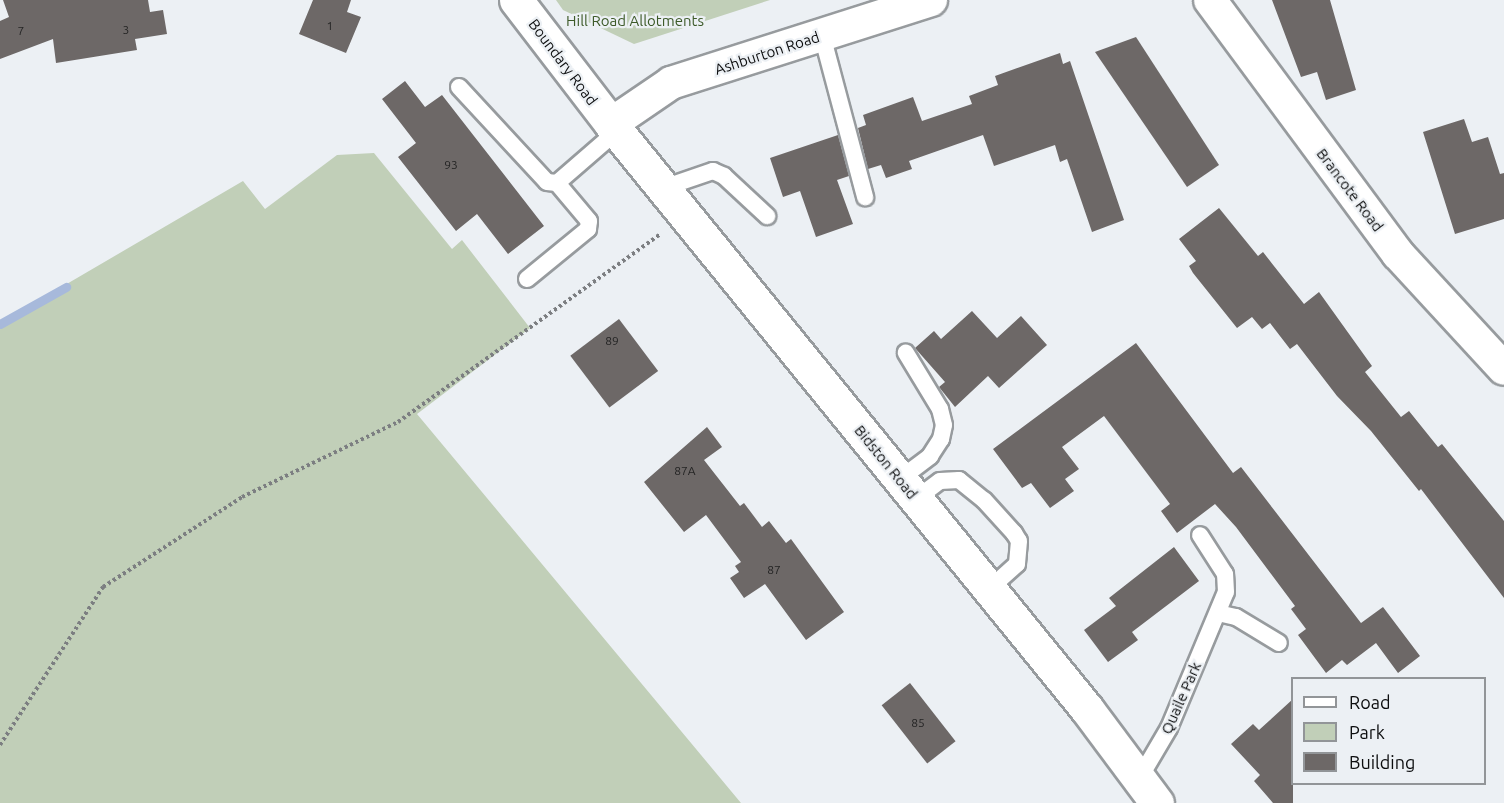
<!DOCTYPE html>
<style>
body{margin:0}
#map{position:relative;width:1504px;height:803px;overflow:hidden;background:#ecf0f4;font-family:Ubuntu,sans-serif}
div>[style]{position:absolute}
.green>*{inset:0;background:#c1cfb8}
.stream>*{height:9px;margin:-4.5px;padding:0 4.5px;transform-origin:4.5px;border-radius:4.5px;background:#a7b9db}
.building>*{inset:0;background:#6d6867;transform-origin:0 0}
.path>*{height:4px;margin-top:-2px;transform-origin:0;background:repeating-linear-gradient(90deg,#7c7e81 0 3px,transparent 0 6px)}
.roads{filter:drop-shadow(2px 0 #979b9e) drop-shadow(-2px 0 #979b9e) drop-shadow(0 2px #979b9e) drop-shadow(0 -2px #979b9e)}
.service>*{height:16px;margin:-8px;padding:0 8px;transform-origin:8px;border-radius:8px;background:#fff}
.minor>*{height:32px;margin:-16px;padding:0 16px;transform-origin:16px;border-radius:16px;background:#fff}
.secondary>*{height:33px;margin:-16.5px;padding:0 16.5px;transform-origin:16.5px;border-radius:16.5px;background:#fff}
span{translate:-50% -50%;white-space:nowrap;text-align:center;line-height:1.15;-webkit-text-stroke:4.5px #ecf0f4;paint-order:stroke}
.number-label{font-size:12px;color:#242424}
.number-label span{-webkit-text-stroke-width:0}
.park-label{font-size:15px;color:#3d5a29}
.street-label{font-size:15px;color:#0c0d0e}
.legend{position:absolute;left:1291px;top:677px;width:195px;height:108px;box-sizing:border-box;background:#ecf0f4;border:2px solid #929598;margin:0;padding:8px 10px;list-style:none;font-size:18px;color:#0c0d0e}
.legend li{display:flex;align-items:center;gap:12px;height:30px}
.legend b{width:30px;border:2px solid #929598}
</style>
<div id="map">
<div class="green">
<i style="clip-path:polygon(556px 0,770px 0,634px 44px,563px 10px)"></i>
<i style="clip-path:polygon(374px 153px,452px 249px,462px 240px,530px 328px,417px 414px,741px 803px,0 803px,0 323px,243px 181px,265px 209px,337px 155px)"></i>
</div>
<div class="stream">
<i style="left:0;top:324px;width:76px;rotate:-29.3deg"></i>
</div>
<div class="building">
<i style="clip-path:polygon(3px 0,148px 0,150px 12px,163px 10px,167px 34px,135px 39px,137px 50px,56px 63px,53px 39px,0 59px,0 21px,9px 17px)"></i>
<i style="clip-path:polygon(313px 0,351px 0,347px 12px,361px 17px,346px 53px,299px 34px)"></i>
<i style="clip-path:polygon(1272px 0,1330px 0,1356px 90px,1326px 100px,1317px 72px,1301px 77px)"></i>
<i style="clip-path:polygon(1136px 37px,1219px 165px,1187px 187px,1095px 52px)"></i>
<i style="clip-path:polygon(1060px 53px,1063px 64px,1070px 61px,1124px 220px,1092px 232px,1067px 159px,1060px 162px,1055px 145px,994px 166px,983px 135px,909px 161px,912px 169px,886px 178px,881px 165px,868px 169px,858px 128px,866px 125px,863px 115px,913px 97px,922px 121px,972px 104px,969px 96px,998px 85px,995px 76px)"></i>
<i style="clip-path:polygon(405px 81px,425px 107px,442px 95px,544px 226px,508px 254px,477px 214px,456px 231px,398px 157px,416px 143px,382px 99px)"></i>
<i style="clip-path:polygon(1464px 119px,1472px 142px,1488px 137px,1500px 174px,1504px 173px,1504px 219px,1455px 234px,1423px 132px)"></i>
<i style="clip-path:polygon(838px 135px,849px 176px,837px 180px,853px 224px,816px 237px,800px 191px,783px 197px,770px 158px)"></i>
<i style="clip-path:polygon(1219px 208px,1258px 256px,1263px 252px,1304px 304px,1319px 292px,1372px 366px,1365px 372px,1401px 417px,1409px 411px,1438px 447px,1442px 444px,1504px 521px,1504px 598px,1421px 489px,1419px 491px,1371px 431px,1337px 396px,1297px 344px,1290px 349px,1270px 323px,1262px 329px,1252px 317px,1237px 328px,1193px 273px,1189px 266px,1196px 261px,1179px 239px)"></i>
<i style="clip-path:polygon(972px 311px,997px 338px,1021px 316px,1047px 345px,999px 388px,988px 376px,955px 407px,939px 387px,945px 382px,915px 348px,934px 331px,941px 339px)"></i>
<i style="left:619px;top:319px;width:65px;height:61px;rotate:53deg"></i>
<i style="clip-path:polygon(1136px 343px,1233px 473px,1241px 467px,1361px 623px,1383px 607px,1420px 656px,1398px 673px,1376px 643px,1347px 665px,1342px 660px,1326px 673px,1298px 635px,1306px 629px,1291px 609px,1295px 606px,1236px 527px,1215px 504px,1177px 533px,1161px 511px,1170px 504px,1104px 416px,1062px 447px,1079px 469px,1065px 479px,1074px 491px,1050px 508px,1031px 483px,1022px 488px,993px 449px)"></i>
<i style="clip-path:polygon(707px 427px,722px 447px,704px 460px,740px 506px,744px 503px,762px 527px,769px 521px,786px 543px,791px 539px,844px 612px,806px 640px,765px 584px,744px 598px,730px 578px,739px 572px,735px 566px,741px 562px,706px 515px,684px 532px,644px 482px)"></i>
<i style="clip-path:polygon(1174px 547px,1199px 581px,1132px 632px,1138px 640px,1108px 662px,1084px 630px,1116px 606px,1109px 598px)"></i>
<i style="left:910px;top:683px;width:74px;height:36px;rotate:52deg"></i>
<i style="clip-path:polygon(1293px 699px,1293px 803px,1273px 803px,1254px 781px,1260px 775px,1231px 744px,1253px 724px,1259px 730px)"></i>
</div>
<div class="path">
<i style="left:0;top:745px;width:189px;rotate:-56.9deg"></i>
<i style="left:103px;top:587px;width:166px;rotate:-32.9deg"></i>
<i style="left:242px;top:497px;width:173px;rotate:-25.7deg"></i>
<i style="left:398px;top:422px;width:323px;rotate:-35.6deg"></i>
</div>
<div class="roads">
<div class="service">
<i style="left:822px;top:35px;width:168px;rotate:75.1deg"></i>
<i style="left:459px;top:87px;width:129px;rotate:47.2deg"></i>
<i style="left:547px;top:182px;width:10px;rotate:6deg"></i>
<i style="left:557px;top:183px;width:79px;rotate:-40.9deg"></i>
<i style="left:663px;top:188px;width:53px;rotate:-18.8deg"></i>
<i style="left:713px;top:171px;width:12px;rotate:24deg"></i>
<i style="left:724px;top:176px;width:59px;rotate:42.9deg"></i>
<i style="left:527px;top:279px;width:79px;rotate:-39.3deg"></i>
<i style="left:588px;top:229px;width:8px;rotate:-83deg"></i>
<i style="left:589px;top:221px;width:50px;rotate:-130.1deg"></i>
<i style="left:900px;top:479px;width:38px;rotate:-37deg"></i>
<i style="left:930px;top:456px;width:20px;rotate:-57deg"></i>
<i style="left:941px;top:439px;width:14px;rotate:-78deg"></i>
<i style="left:944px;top:425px;width:16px;rotate:-104deg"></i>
<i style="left:940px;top:409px;width:66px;rotate:-121.3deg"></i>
<i style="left:916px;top:499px;width:30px;rotate:-37deg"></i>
<i style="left:940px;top:481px;width:19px;rotate:-3deg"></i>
<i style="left:959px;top:480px;width:32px;rotate:39deg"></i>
<i style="left:984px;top:500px;width:45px;rotate:47.7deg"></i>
<i style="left:1014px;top:533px;width:9px;rotate:58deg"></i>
<i style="left:1019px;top:541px;width:23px;rotate:95deg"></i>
<i style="left:1017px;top:564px;width:38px;rotate:138deg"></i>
<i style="left:1218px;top:613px;width:18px;rotate:13deg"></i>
<i style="left:1236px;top:617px;width:50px;rotate:31.2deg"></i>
<i style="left:1139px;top:779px;width:59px;rotate:-59.5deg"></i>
<i style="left:1169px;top:728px;width:147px;rotate:-67.3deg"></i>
<i style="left:1226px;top:592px;width:18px;rotate:-93deg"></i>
<i style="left:1225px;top:574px;width:46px;rotate:-122.7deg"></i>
</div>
<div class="minor">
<i style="left:1210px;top:0;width:316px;rotate:53.5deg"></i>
<i style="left:1398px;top:254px;width:156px;rotate:47.3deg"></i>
<i style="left:611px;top:124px;width:73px;rotate:-34.3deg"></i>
<i style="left:671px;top:83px;width:273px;rotate:-17.7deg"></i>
</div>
<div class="secondary">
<i style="left:516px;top:0;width:156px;rotate:52.5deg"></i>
<i style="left:611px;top:124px;width:754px;rotate:50.87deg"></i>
<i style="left:1087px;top:709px;width:117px;rotate:53.3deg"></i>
</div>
</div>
<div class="number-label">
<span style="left:330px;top:26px">1</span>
<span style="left:126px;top:30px">3</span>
<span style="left:21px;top:31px">7</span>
<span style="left:451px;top:165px">93</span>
<span style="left:612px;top:341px">89</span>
<span style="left:685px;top:471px">87A</span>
<span style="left:774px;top:570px">87</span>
<span style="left:918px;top:723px">85</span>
</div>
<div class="park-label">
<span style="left:635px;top:21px">Hill Road Allotments</span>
</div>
<div class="street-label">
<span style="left:767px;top:53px;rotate:-18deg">Ashburton Road</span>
<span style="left:563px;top:62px;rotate:53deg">Boundary Road</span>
<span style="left:1350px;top:190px;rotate:53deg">Brancote Road</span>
<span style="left:886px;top:462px;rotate:51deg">Bidston Road</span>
<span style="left:1181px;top:698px;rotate:-66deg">Quaile Park</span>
</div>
<ul class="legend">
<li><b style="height:8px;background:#fff"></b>Road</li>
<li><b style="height:16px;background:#c1cfb8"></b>Park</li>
<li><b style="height:16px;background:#6d6867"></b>Building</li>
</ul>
</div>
